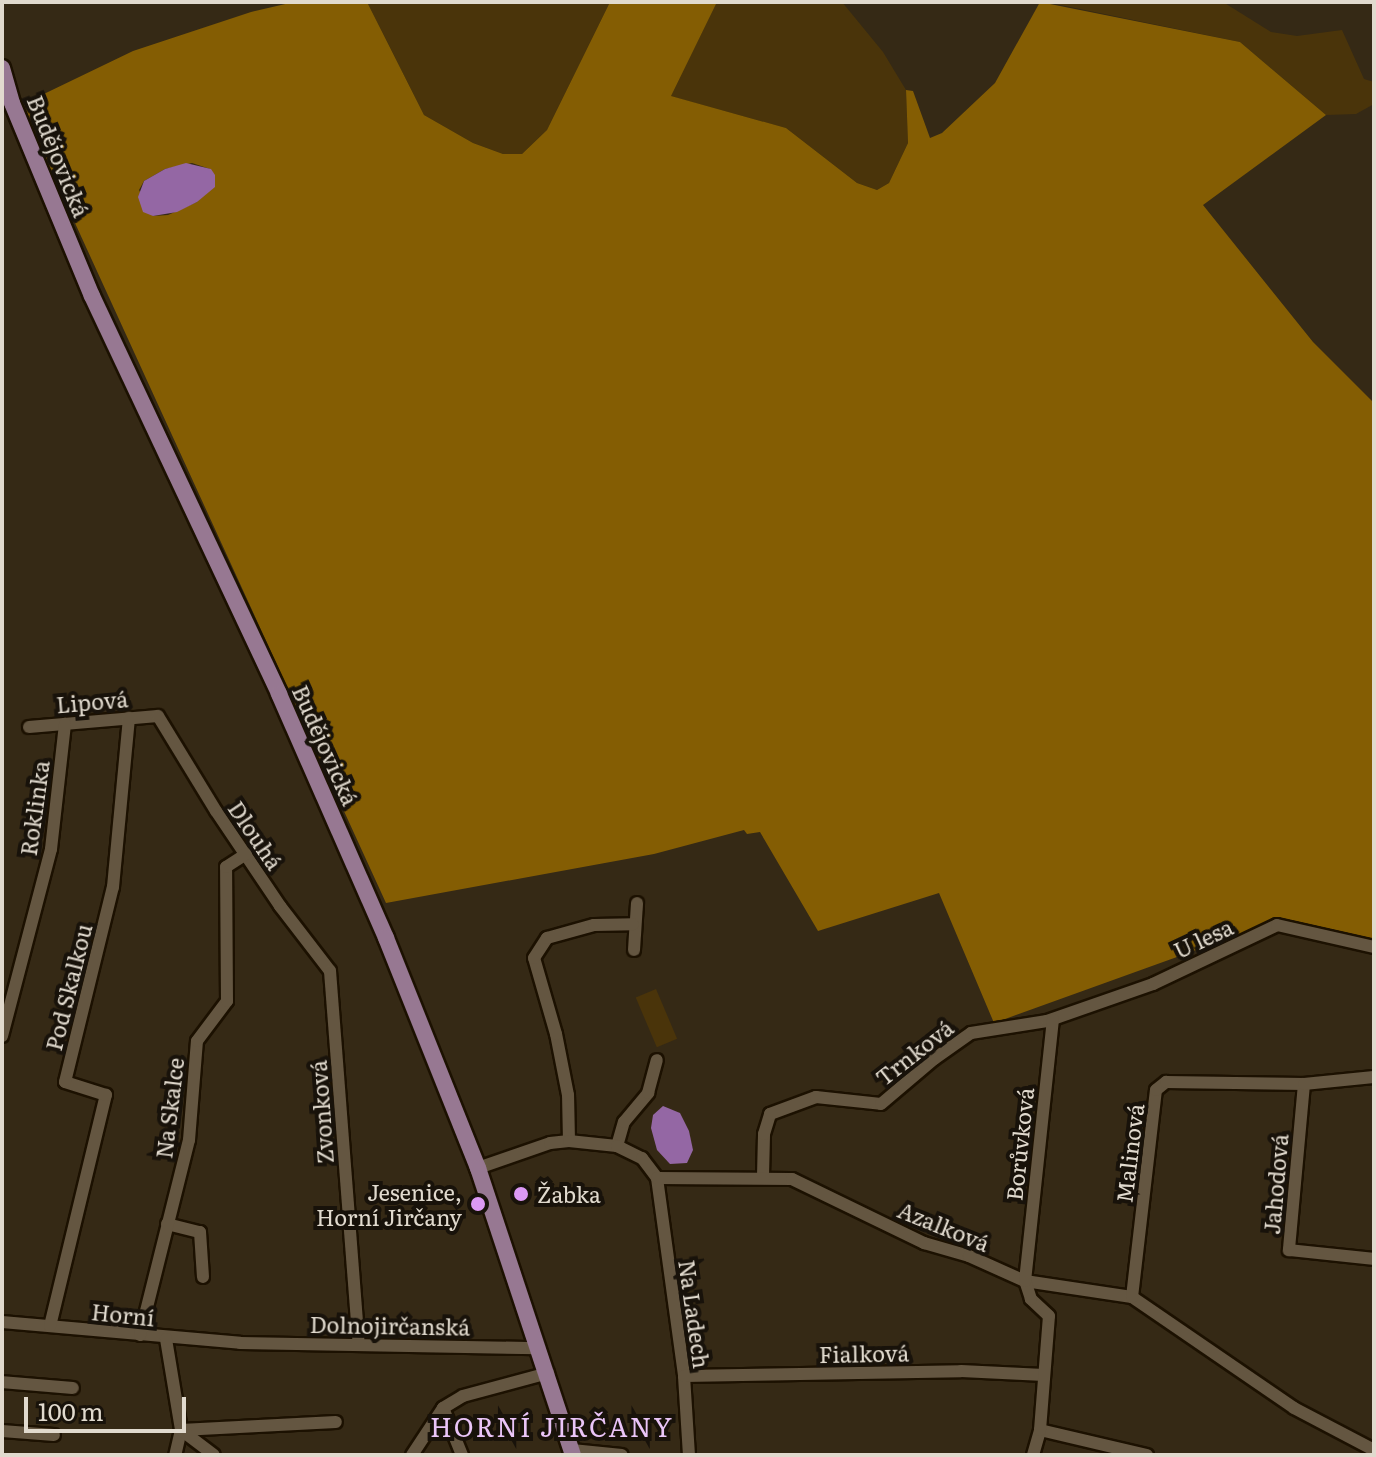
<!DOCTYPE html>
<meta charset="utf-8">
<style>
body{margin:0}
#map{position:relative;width:1376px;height:1457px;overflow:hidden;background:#352915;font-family:Literata,serif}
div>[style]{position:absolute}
.green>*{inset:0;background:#4a340a;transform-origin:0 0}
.forest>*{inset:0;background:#845d03}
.water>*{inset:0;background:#9467a4}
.roads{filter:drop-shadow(2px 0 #1c1101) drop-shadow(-2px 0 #1c1101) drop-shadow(0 2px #1c1101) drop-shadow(0 -2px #1c1101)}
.minor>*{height:12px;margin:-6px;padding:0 6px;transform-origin:6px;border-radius:6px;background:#645641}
.major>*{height:16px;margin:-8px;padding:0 8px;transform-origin:8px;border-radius:8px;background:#977892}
.dots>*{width:22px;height:22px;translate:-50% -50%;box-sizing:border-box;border:4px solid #18120a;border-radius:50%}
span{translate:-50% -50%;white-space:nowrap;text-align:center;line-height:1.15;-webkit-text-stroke:8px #18120a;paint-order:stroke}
.street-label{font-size:22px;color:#e1dace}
.poi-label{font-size:22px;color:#e1dace}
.right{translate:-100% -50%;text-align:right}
.left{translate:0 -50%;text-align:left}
.quarter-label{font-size:26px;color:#eac5f8;letter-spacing:2px}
.frame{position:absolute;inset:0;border:4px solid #e1dace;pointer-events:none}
.scale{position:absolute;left:24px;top:1397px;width:162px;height:36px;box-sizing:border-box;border:4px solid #e1dace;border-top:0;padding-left:10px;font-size:24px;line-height:28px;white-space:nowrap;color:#e1dace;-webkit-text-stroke:6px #18120a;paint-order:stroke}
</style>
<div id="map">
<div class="green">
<i style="clip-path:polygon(367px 2px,610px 2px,547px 130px,522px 154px,503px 154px,473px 143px,424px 115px)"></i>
<i style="clip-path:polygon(717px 2px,842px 2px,883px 52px,906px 90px,908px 143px,889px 183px,877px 190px,857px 183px,786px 128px,670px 96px)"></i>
<i style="clip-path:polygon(1046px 2px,1223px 2px,1271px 32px,1297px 36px,1342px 30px,1364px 79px,1374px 82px,1374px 104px,1356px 114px,1326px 115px,1240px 42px)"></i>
<i style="left:656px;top:989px;width:54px;height:22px;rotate:67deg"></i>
</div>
<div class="forest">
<i style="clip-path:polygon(evenodd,294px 2px,367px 2px,424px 115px,473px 143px,503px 154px,522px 154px,547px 130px,610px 2px,717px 2px,671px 96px,786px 128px,857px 183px,877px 190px,889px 183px,908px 143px,906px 90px,913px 91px,930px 138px,942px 133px,995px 83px,1040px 2px,1240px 42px,1326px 115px,1203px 205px,1313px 342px,1374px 403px,1374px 943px,1277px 921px,994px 1023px,939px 893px,818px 931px,760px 832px,747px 834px,744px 830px,654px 854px,386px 903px,21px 105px,133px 51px,251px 12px,294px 2px,192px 163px,210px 169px,197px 202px,168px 215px,153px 216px,139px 190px,144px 181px,165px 169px,192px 163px)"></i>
</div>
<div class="water">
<i style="clip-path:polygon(186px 163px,211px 169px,215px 175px,215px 187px,197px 202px,177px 212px,153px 216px,143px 212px,138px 197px,144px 181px,165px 169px)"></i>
<i style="clip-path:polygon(663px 1106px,680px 1113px,689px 1131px,693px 1150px,687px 1163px,670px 1164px,657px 1150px,651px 1128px,653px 1115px)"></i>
</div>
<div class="roads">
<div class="minor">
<i style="left:29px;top:727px;width:129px;rotate:-4.9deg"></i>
<i style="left:158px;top:716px;width:111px;rotate:58.6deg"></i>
<i style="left:216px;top:811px;width:115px;rotate:56deg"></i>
<i style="left:280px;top:906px;width:82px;rotate:52.4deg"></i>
<i style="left:330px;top:971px;width:375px;rotate:85.6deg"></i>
<i style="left:634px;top:950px;width:47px;rotate:-86.3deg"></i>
<i style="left:2px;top:1036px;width:193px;rotate:-75.3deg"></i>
<i style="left:51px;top:849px;width:126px;rotate:-83.6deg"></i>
<i style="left:1304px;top:1084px;width:167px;rotate:95.2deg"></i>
<i style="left:1289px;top:1250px;width:85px;rotate:6deg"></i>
<i style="left:569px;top:1141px;width:46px;rotate:-91.2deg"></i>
<i style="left:568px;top:1095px;width:62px;rotate:-101.1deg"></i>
<i style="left:556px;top:1034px;width:79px;rotate:-106.1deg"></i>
<i style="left:534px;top:958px;width:24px;rotate:-57deg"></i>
<i style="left:547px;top:938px;width:49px;rotate:-15.5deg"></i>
<i style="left:594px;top:925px;width:39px;rotate:-1deg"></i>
<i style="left:617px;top:1146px;width:25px;rotate:-74deg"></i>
<i style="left:624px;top:1122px;width:38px;rotate:-50deg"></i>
<i style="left:648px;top:1093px;width:34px;rotate:-75deg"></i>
<i style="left:478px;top:1168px;width:76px;rotate:-19.1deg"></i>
<i style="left:550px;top:1143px;width:19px;rotate:-6deg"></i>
<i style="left:569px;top:1141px;width:48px;rotate:5.9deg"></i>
<i style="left:617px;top:1146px;width:28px;rotate:26deg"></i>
<i style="left:642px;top:1158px;width:25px;rotate:53deg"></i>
<i style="left:657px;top:1178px;width:200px;rotate:82.2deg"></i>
<i style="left:684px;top:1376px;width:79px;rotate:86.4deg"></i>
<i style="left:763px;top:1176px;width:42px;rotate:-88.6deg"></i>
<i style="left:764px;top:1134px;width:21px;rotate:-73deg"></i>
<i style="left:770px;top:1114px;width:49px;rotate:-20.3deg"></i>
<i style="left:816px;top:1097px;width:65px;rotate:6.1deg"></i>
<i style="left:881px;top:1104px;width:70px;rotate:-40.3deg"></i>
<i style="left:934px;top:1059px;width:45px;rotate:-35.1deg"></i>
<i style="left:971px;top:1033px;width:77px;rotate:-9deg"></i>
<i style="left:1047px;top:1021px;width:112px;rotate:-19.2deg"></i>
<i style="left:1153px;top:984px;width:137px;rotate:-25.4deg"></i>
<i style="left:1277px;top:925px;width:99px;rotate:12.8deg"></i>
<i style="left:657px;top:1178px;width:135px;rotate:0.4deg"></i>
<i style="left:792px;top:1179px;width:147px;rotate:25.9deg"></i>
<i style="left:924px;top:1243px;width:47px;rotate:16.1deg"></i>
<i style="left:969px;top:1256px;width:61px;rotate:24.1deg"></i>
<i style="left:1025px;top:1281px;width:108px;rotate:8.5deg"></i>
<i style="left:1132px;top:1297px;width:196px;rotate:34.4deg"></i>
<i style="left:1294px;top:1408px;width:90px;rotate:27.7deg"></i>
<i style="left:167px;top:1224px;width:34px;rotate:14deg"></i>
<i style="left:200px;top:1232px;width:45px;rotate:86.2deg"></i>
<i style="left:1132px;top:1297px;width:208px;rotate:-83.4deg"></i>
<i style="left:1156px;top:1090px;width:13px;rotate:-39deg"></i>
<i style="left:1166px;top:1082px;width:138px;rotate:0.8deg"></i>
<i style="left:1304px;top:1084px;width:70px;rotate:-5.7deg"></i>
<i style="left:2px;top:1322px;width:239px;rotate:5deg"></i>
<i style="left:240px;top:1343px;width:299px;rotate:1deg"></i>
<i style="left:50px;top:1326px;width:238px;rotate:-76.4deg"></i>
<i style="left:106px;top:1095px;width:43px;rotate:-162.4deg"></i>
<i style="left:65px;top:1082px;width:201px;rotate:-76.2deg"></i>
<i style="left:113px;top:887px;width:170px;rotate:-84.6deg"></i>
<i style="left:140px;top:1335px;width:201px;rotate:-75.9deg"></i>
<i style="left:189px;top:1140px;width:99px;rotate:-85.4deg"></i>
<i style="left:197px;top:1041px;width:50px;rotate:-53.1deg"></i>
<i style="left:227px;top:1001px;width:134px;rotate:-90.4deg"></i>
<i style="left:226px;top:867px;width:24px;rotate:-33deg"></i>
<i style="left:166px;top:1339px;width:92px;rotate:80.6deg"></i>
<i style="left:181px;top:1430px;width:26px;rotate:103deg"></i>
<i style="left:684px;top:1376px;width:277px;rotate:-1deg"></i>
<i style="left:961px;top:1371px;width:83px;rotate:2.8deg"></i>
<i style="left:2px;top:1382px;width:71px;rotate:4.8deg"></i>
<i style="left:443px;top:1408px;width:51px;rotate:68deg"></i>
<i style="left:181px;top:1430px;width:155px;rotate:-3deg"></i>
<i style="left:181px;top:1430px;width:41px;rotate:37.1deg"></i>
<i style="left:1040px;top:1430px;width:110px;rotate:13.2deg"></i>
<i style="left:2px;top:1431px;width:52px;rotate:4.4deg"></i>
<i style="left:572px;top:1450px;width:50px;rotate:5.7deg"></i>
<i style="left:412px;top:1455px;width:56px;rotate:-56.6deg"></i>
<i style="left:443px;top:1408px;width:23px;rotate:-31deg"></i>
<i style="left:463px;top:1396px;width:88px;rotate:-15.1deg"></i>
<i style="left:1033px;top:1455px;width:26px;rotate:-74deg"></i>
<i style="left:1040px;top:1430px;width:114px;rotate:-85.5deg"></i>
<i style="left:1049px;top:1316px;width:25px;rotate:-137deg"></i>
<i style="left:1031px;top:1299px;width:19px;rotate:-108deg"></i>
<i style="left:1025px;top:1281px;width:263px;rotate:-83.9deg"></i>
</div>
<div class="major">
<i style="left:2px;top:68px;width:36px;rotate:74deg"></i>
<i style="left:12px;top:103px;width:209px;rotate:67.5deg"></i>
<i style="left:92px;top:296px;width:440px;rotate:64.8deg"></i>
<i style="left:279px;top:694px;width:266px;rotate:66.3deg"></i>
<i style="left:386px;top:938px;width:248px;rotate:68.2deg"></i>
<i style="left:478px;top:1168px;width:302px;rotate:71.7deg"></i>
</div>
</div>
<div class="dots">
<i style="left:521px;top:1194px;background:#dc99f4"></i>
<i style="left:478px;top:1204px;background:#dc99f4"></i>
</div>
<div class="street-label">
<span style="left:59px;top:156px;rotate:68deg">Budějovická</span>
<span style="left:92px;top:701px;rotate:-5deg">Lipová</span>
<span style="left:326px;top:745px;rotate:66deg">Budějovická</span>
<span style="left:34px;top:808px;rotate:-82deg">Roklinka</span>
<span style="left:256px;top:835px;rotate:56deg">Dlouhá</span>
<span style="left:1203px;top:938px;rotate:-25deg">U lesa</span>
<span style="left:68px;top:987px;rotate:-76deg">Pod Skalkou</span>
<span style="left:914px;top:1052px;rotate:-38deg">Trnková</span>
<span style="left:169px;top:1108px;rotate:-83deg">Na Skalce</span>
<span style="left:321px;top:1112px;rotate:-94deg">Zvonková</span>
<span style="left:1019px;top:1144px;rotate:-84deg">Borůvková</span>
<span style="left:1129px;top:1153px;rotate:-83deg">Malinová</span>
<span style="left:1275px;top:1184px;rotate:-85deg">Jahodová</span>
<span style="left:944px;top:1226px;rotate:22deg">Azalková</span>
<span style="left:123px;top:1314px;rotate:6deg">Horní</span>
<span style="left:695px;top:1314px;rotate:82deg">Na Ladech</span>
<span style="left:390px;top:1325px;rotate:1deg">Dolnojirčanská</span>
<span style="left:864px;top:1353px;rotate:-1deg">Fialková</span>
</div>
<div class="poi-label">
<span class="right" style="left:462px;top:1204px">Jesenice,<br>Horní Jirčany</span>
<span class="left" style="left:537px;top:1194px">Žabka</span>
</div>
<div class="quarter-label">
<span style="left:552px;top:1426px">HORNÍ JIRČANY</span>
</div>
<div class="frame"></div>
<div class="scale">100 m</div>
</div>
